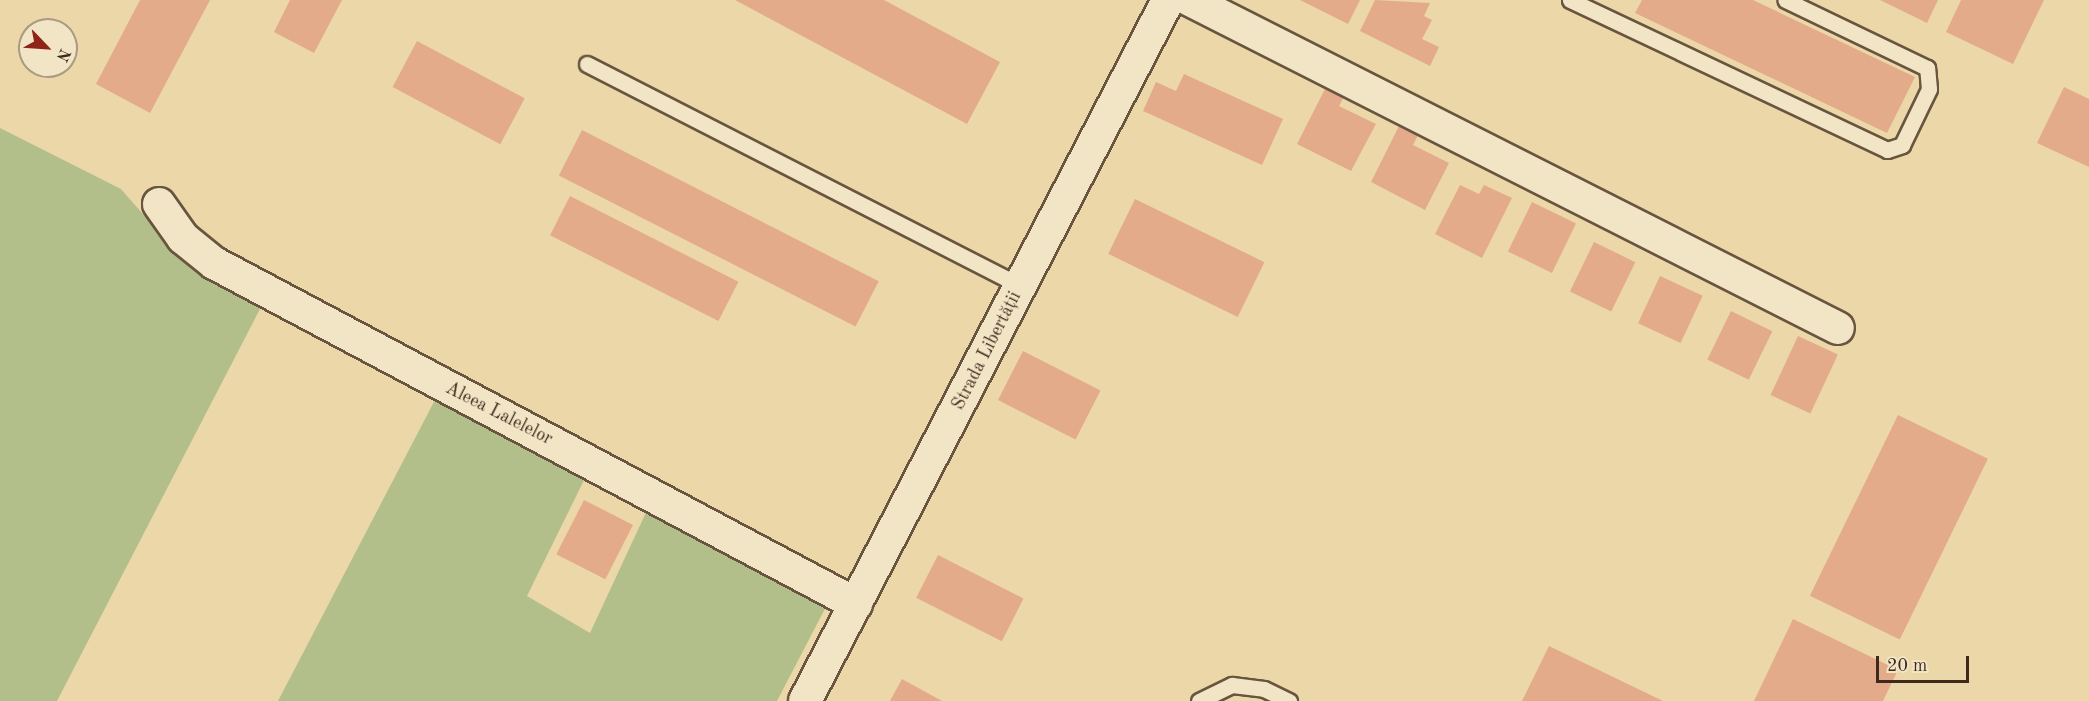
<!DOCTYPE html>
<meta charset="utf-8">
<style>
body{margin:0}
#map{position:relative;width:2089px;height:701px;overflow:hidden;background:#ebd7a8;font-family:"Old Standard TT",serif}
div>[style]{position:absolute}
.green>*{inset:0;background:#b3bf8b}
.building>*{inset:0;background:#e4ab8b;transform-origin:0 0}
.roads{filter:drop-shadow(2px 0 #69553f) drop-shadow(-2px 0 #69553f) drop-shadow(0 2px #69553f) drop-shadow(0 -2px #69553f)}
.lane>*{height:15px;margin:-7.5px;padding:0 7.5px;transform-origin:7.5px;border-radius:7.5px;background:#f2e5c6}
.street>*{height:32px;margin:-16px;padding:0 16px;transform-origin:16px;border-radius:16px;background:#f2e5c6}
span{translate:-50% -50%;white-space:nowrap;text-align:center;line-height:1.15;-webkit-text-stroke:4.5px #f2e5c6;paint-order:stroke}
.street-label{font-size:18px;color:#3e2a1c}
.north{position:absolute;left:18px;top:18px;width:60px;height:60px;box-sizing:border-box;background:#f2e5c6;border:2px solid #aa9a82;border-radius:50%;rotate:115deg;font-size:16px;font-weight:700;line-height:24px;text-align:center;color:#3e2a1c}
.north::after{content:'';display:block;margin:auto;width:21px;height:27px;background:#8f2418;clip-path:polygon(50% 0,100% 100%,50% 72%,0 100%)}
.scale{position:absolute;left:1876px;top:656px;width:93px;height:27px;box-sizing:border-box;border:3px solid #3e2a1c;border-top:0;padding-left:8px;font-size:18px;line-height:21px;white-space:nowrap;color:#3e2a1c;-webkit-text-stroke:4px #f2e5c6;paint-order:stroke}
</style>
<div id="map">
<div class="green">
<i style="clip-path:polygon(0 128px,121px 189px,169px 244px,261px 307px,57px 701px,0 701px)"></i>
<i style="clip-path:polygon(436px 398px,589px 470px,527px 596px,590px 633px,649px 506px,829px 601px,777px 701px,278px 701px)"></i>
</div>
<div class="building">
<i style="clip-path:polygon(140px 0,210px 0,150px 113px,96px 84px)"></i>
<i style="clip-path:polygon(290px 0,342px 0,314px 53px,274px 32px)"></i>
<i style="clip-path:polygon(735px 0,884px 0,1000px 62px,967px 124px)"></i>
<i style="clip-path:polygon(1300px 0,1360px 0,1348px 24px)"></i>
<i style="clip-path:polygon(1375px 0,1430px 3px,1424px 16px,1432px 20px,1422px 39px,1439px 47px,1430px 66px,1360px 31px)"></i>
<i style="clip-path:polygon(1642px 0,1753px 0,1915px 77px,1887px 133px,1635px 13px)"></i>
<i style="clip-path:polygon(1880px 0,1938px 0,1927px 23px)"></i>
<i style="clip-path:polygon(1961px 0,2044px 0,2013px 64px,1946px 32px)"></i>
<i style="left:417px;top:41px;width:122px;height:52px;rotate:28deg"></i>
<i style="clip-path:polygon(1184px 74px,1283px 119px,1262px 165px,1143px 111px,1156px 82px,1176px 91px)"></i>
<i style="clip-path:polygon(1327px 85px,1345px 95px,1339px 106px,1376px 124px,1351px 171px,1297px 144px)"></i>
<i style="clip-path:polygon(2064px 87px,2089px 99px,2089px 167px,2037px 143px)"></i>
<i style="clip-path:polygon(1400px 124px,1419px 133px,1413px 145px,1449px 163px,1425px 210px,1371px 182px)"></i>
<i style="left:582px;top:130px;width:333px;height:51px;rotate:27deg"></i>
<i style="clip-path:polygon(1460px 185px,1479px 194px,1484px 185px,1512px 198px,1482px 258px,1435px 234px)"></i>
<i style="left:570px;top:196px;width:189px;height:44px;rotate:27deg"></i>
<i style="left:1135px;top:199px;width:144px;height:61px;rotate:26deg"></i>
<i style="left:1532px;top:202px;width:49px;height:55px;rotate:26deg"></i>
<i style="left:1594px;top:242px;width:46px;height:55px;rotate:26deg"></i>
<i style="left:1660px;top:276px;width:47px;height:52px;rotate:25deg"></i>
<i style="left:1731px;top:311px;width:46px;height:54px;rotate:26deg"></i>
<i style="left:1798px;top:336px;width:44px;height:65px;rotate:25deg"></i>
<i style="left:1023px;top:351px;width:87px;height:55px;rotate:27deg"></i>
<i style="left:1898px;top:415px;width:100px;height:201px;rotate:26deg"></i>
<i style="left:584px;top:500px;width:55px;height:61px;rotate:27deg"></i>
<i style="left:938px;top:555px;width:96px;height:48px;rotate:27deg"></i>
<i style="clip-path:polygon(1793px 619px,1898px 670px,1883px 701px,1754px 701px)"></i>
<i style="clip-path:polygon(1549px 646px,1663px 701px,1522px 701px)"></i>
<i style="clip-path:polygon(902px 679px,942px 701px,890px 701px)"></i>
</div>
<div class="roads">
<div class="lane">
<i style="left:1570px;top:0;width:351px;rotate:25.3deg"></i>
<i style="left:1887px;top:150px;width:16px;rotate:-18deg"></i>
<i style="left:1902px;top:145px;width:62px;rotate:-64.3deg"></i>
<i style="left:1929px;top:89px;width:21px;rotate:-95deg"></i>
<i style="left:1927px;top:68px;width:157px;rotate:-154.3deg"></i>
<i style="left:587px;top:64px;width:487px;rotate:27.1deg"></i>
<i style="left:1199px;top:701px;width:37px;rotate:-26deg"></i>
<i style="left:1232px;top:685px;width:32px;rotate:7deg"></i>
<i style="left:1264px;top:689px;width:28px;rotate:26deg"></i>
</div>
<div class="street">
<i style="left:1190px;top:0;width:726px;rotate:26.85deg"></i>
<i style="left:159px;top:204px;width:42px;rotate:54.8deg"></i>
<i style="left:183px;top:238px;width:40px;rotate:39deg"></i>
<i style="left:214px;top:263px;width:727px;rotate:27.98deg"></i>
<i style="left:805px;top:701px;width:789px;rotate:-62.62deg"></i>
</div>
</div>
<div class="street-label">
<span style="left:987px;top:351px;rotate:-63deg">Strada Libertății</span>
<span style="left:499px;top:414px;rotate:27deg">Aleea Lalelelor</span>
</div>
<div class="north">N</div>
<div class="scale">20 m</div>
</div>
